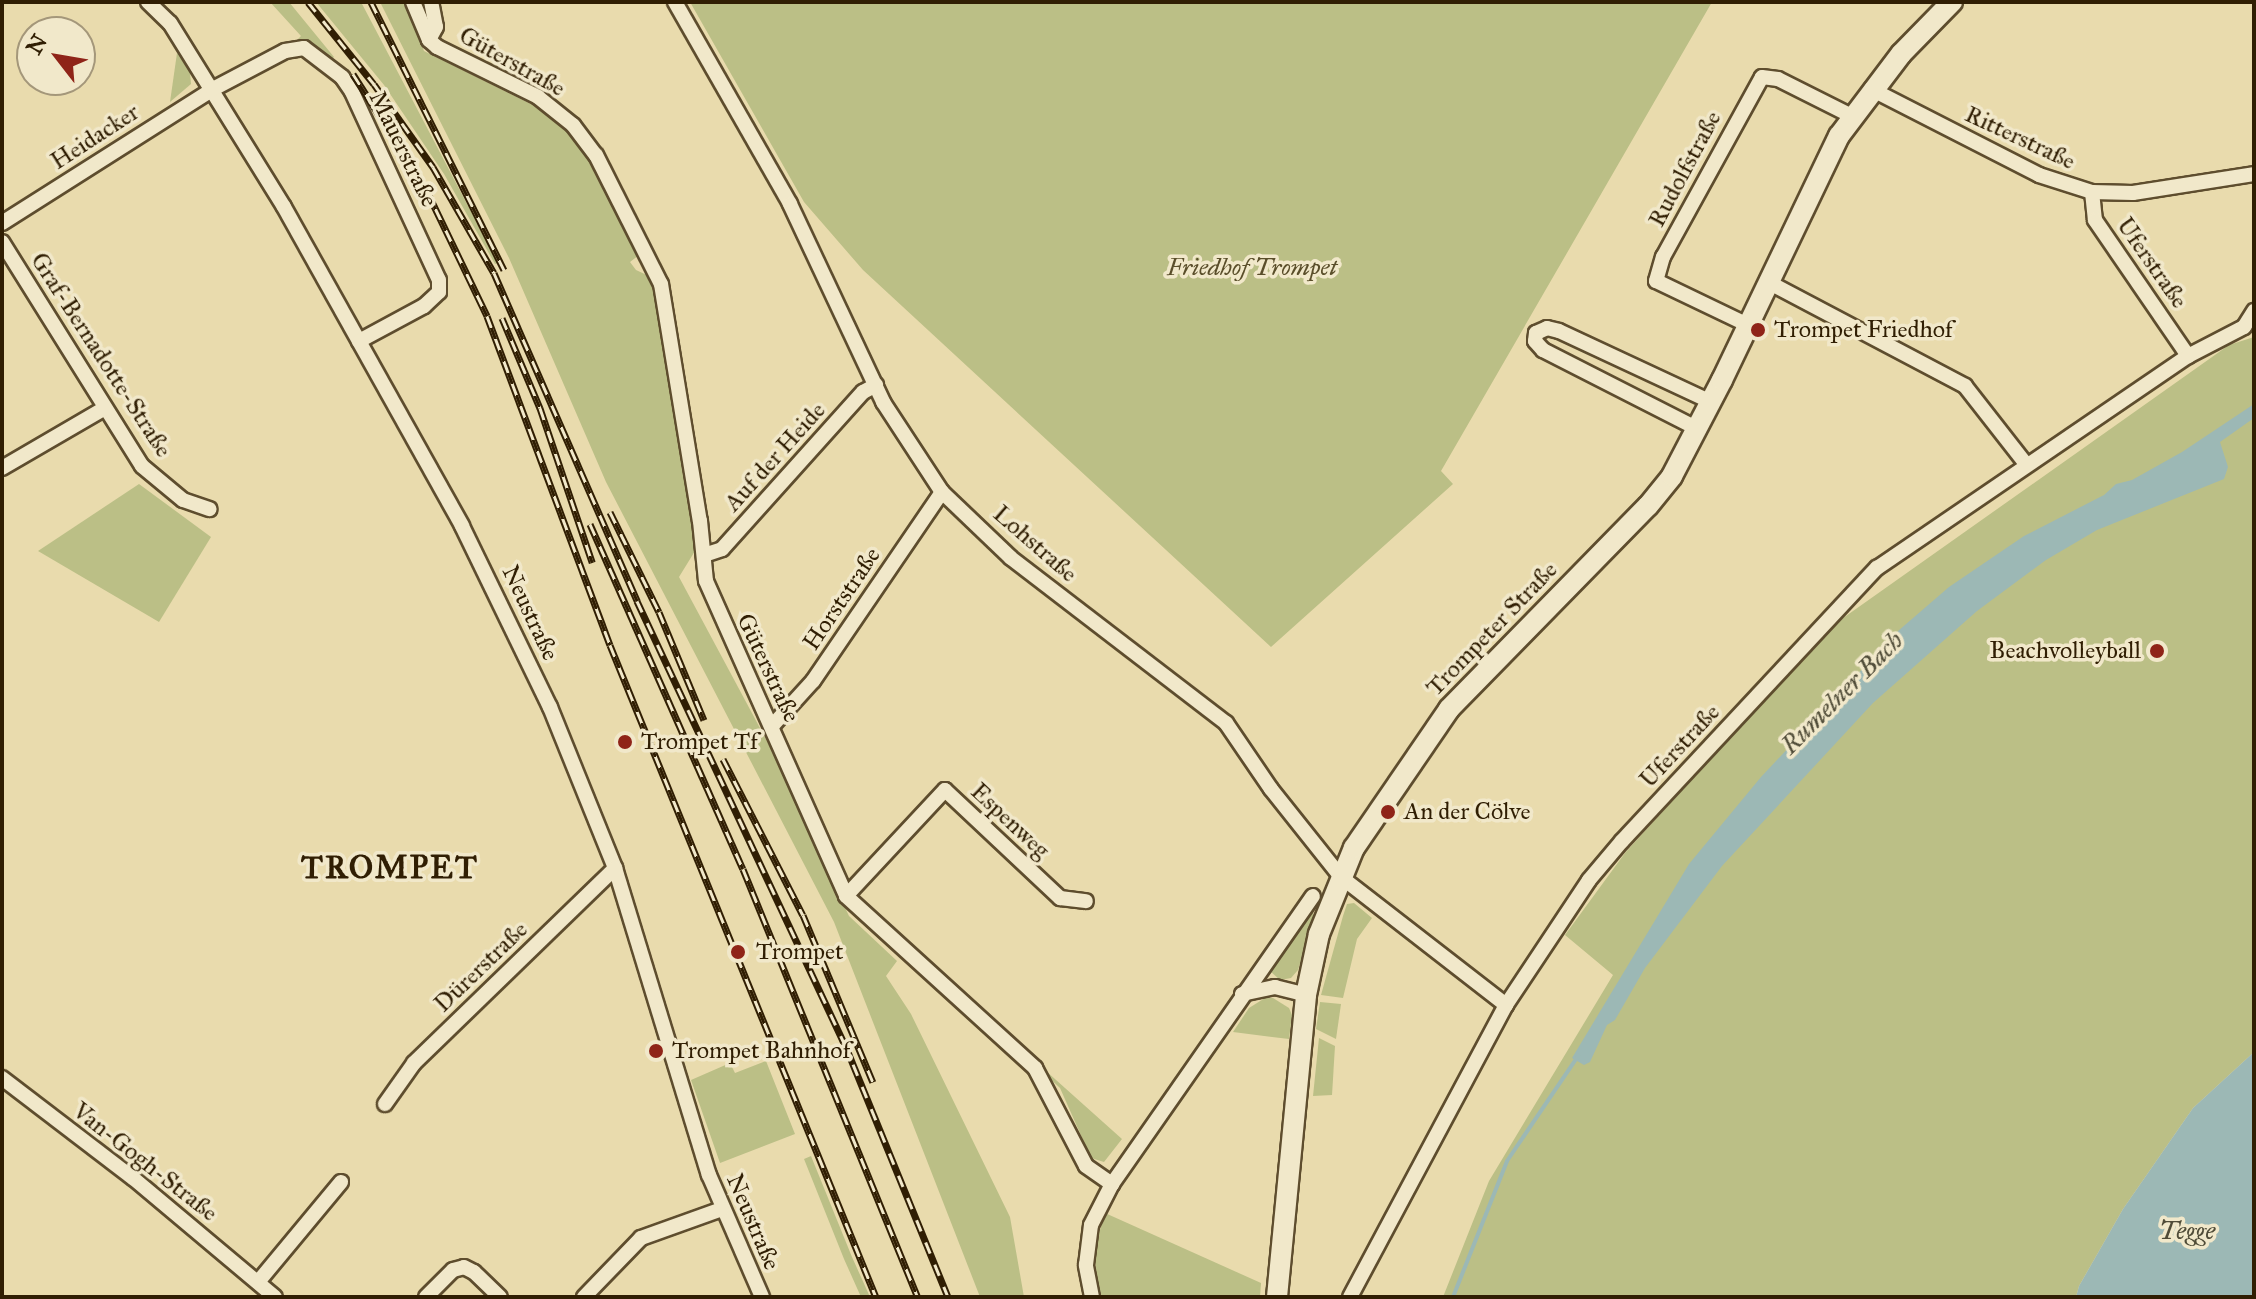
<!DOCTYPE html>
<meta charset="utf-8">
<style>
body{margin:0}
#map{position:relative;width:2256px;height:1299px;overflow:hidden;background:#e9dbad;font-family:"IM FELL Great Primer",serif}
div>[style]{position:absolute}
.green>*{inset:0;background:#bbbf86}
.water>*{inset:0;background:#9cb8b5}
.stream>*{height:4px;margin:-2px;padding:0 2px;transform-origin:2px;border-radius:2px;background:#9cb8b5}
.roads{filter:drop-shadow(2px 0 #5e4d2e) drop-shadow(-2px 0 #5e4d2e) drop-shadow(0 2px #5e4d2e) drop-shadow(0 -2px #5e4d2e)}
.street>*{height:14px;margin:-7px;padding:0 7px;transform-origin:7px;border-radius:7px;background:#f1e8ca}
.secondary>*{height:20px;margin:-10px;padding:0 10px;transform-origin:10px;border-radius:10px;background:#f1e8ca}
.rail>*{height:7px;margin-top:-3.5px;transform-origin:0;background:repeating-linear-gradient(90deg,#f1e8ca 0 12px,#301e03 0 24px);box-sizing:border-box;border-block:2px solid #301e03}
.dots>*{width:22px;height:22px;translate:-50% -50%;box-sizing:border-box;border:4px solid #f1e8ca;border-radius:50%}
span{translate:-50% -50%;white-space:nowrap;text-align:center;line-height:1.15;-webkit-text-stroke:7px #f1e8ca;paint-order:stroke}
.street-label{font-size:24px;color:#301e03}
.park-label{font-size:24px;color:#5a4e2a;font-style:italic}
.poi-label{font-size:24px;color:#301e03}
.left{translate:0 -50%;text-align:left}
.right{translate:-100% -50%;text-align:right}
.water-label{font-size:26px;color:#504c38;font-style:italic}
.district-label{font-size:32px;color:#301e03;font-weight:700;letter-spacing:2px}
.frame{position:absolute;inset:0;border:4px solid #301e03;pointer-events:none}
.north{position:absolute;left:16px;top:16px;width:80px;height:80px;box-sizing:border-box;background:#f1e8ca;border:2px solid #a4977a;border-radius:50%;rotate:301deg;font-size:22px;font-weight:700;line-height:32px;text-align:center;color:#301e03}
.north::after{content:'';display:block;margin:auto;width:28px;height:36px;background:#8f2418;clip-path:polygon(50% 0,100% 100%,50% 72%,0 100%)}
</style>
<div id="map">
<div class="green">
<i style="clip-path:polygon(270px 2px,289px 2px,334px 57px,330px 61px,296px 41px,301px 36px)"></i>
<i style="clip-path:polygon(316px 2px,361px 2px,498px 263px,495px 264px,444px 174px,384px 85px)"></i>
<i style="clip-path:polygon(380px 2px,406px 2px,424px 51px,549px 113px,572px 134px,596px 170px,639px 255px,630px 262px,636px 270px,651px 277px,657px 288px,691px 488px,695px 551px,679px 577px,768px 743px,849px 916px,897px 961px,886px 976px,911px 1014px,1010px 1217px,1024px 1297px,980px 1297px,834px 922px,606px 482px,509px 258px)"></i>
<i style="clip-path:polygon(690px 2px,1712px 2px,1441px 471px,1453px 484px,1271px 647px,863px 270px,804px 202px)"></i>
<i style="clip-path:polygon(177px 53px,190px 72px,191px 84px,170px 102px)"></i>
<i style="clip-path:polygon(2254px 337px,2254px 1052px,2193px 1108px,2123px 1209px,2079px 1286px,2076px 1297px,1443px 1297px,1489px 1181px,1613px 975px,1565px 935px,1625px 853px,1829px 628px,2229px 345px)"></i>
<i style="clip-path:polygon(139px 484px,211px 537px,159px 622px,38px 551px)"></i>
<i style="clip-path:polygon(1354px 903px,1372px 918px,1357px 939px,1343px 998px,1321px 995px,1343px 916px,1347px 904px)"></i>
<i style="clip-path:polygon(1312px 909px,1314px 917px,1298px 970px,1291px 978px,1280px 980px,1269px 970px)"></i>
<i style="clip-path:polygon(1265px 998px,1273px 998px,1289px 1008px,1292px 1015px,1289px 1039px,1233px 1032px,1249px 1008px)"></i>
<i style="clip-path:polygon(1320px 1002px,1341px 1004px,1336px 1039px,1316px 1029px)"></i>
<i style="clip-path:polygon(1319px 1038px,1335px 1046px,1332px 1095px,1313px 1096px)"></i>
<i style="clip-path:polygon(766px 1061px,795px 1134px,720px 1163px,691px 1080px,730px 1063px,735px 1073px)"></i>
<i style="clip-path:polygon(1046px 1071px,1122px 1139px,1104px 1162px,1091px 1158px,1060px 1088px,1046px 1075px)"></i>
<i style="clip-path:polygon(811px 1156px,852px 1257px,870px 1297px,861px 1297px,844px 1259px,804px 1159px)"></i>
<i style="clip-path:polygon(1105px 1213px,1261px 1283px,1260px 1297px,1099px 1297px,1094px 1250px)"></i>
</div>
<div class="water">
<i style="clip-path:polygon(2254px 404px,2254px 418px,2220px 442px,2228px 467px,2224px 479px,2097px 530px,2046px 560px,1977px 611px,1873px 703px,1722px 866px,1645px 968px,1615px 1020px,1607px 1025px,1590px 1062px,1584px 1065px,1572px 1058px,1689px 864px,1761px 777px,1898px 631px,1949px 587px,2024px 536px,2104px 495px,2116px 484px,2132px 480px,2182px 452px)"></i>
<i style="clip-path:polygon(2254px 1052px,2254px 1297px,2076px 1297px,2079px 1286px,2123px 1209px,2193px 1108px)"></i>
</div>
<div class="stream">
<i style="left:1453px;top:1297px;width:146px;rotate:-68.3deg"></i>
<i style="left:1507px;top:1161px;width:127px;rotate:-55.9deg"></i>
</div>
<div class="roads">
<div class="street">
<i style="left:148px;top:2px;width:30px;rotate:44deg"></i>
<i style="left:170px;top:23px;width:216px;rotate:58.2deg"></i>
<i style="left:284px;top:207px;width:365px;rotate:60.8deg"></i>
<i style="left:462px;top:526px;width:201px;rotate:64.1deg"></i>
<i style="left:550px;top:707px;width:174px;rotate:68deg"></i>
<i style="left:615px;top:868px;width:321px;rotate:73deg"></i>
<i style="left:709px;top:1175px;width:133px;rotate:66.5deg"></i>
<i style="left:413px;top:2px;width:41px;rotate:67.2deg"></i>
<i style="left:429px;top:40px;width:11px;rotate:41deg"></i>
<i style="left:437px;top:47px;width:113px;rotate:26.3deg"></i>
<i style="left:538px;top:97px;width:45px;rotate:38.7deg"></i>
<i style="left:573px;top:125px;width:38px;rotate:53deg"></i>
<i style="left:596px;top:155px;width:144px;rotate:63.3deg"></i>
<i style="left:661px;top:284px;width:240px;rotate:80.7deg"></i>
<i style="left:700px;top:521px;width:60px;rotate:84.3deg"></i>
<i style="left:706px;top:581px;width:345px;rotate:66deg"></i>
<i style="left:846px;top:896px;width:256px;rotate:42.3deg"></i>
<i style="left:1035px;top:1068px;width:110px;rotate:62.5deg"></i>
<i style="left:1086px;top:1166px;width:32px;rotate:35deg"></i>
<i style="left:675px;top:2px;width:232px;rotate:60.3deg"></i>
<i style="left:790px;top:204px;width:219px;rotate:64.8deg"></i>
<i style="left:883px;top:402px;width:108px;rotate:56.8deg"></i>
<i style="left:942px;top:492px;width:95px;rotate:43.7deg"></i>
<i style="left:1011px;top:558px;width:271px;rotate:37.5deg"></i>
<i style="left:1226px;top:723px;width:80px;rotate:55.7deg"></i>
<i style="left:1271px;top:789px;width:112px;rotate:51.5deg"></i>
<i style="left:1341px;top:877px;width:209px;rotate:37.8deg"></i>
<i style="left:429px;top:40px;width:15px;rotate:-62deg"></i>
<i style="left:436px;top:27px;width:25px;rotate:-101deg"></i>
<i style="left:1871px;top:89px;width:189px;rotate:27.1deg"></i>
<i style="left:2039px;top:175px;width:56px;rotate:17.8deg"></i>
<i style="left:2092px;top:192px;width:41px;rotate:1.4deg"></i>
<i style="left:2133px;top:193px;width:122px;rotate:-8.9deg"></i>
<i style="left:2092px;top:192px;width:28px;rotate:84deg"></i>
<i style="left:2095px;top:220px;width:165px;rotate:55.6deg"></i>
<i style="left:2px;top:223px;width:250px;rotate:-32.4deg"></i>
<i style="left:213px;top:89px;width:81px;rotate:-27.8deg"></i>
<i style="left:285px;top:51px;width:19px;rotate:-9deg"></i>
<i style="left:304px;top:48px;width:48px;rotate:37.3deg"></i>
<i style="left:342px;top:77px;width:18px;rotate:56deg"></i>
<i style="left:352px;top:92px;width:207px;rotate:65.2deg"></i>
<i style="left:439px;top:280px;width:12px;rotate:90deg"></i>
<i style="left:439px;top:292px;width:21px;rotate:137deg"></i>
<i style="left:424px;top:306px;width:74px;rotate:151.7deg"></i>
<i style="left:2px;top:242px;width:264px;rotate:58deg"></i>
<i style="left:142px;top:466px;width:53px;rotate:39.7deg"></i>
<i style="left:183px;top:500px;width:28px;rotate:19deg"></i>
<i style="left:1768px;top:282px;width:223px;rotate:27.8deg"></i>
<i style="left:1965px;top:386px;width:99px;rotate:52deg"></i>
<i style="left:1748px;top:325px;width:102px;rotate:-154.4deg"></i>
<i style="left:1656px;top:281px;width:25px;rotate:-74deg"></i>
<i style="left:1663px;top:257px;width:205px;rotate:-61.2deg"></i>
<i style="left:1762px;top:77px;width:16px;rotate:7deg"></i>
<i style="left:1778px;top:79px;width:83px;rotate:26.6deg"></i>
<i style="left:1698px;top:429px;width:174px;rotate:-153deg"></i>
<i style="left:1543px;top:350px;width:12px;rotate:-132deg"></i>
<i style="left:1535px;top:341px;width:8px;rotate:-83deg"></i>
<i style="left:1536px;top:333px;width:12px;rotate:-24deg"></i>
<i style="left:1547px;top:328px;width:12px;rotate:14deg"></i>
<i style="left:1559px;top:331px;width:168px;rotate:25deg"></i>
<i style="left:2px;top:468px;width:119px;rotate:-30.2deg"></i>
<i style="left:704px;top:555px;width:19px;rotate:-18deg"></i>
<i style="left:722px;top:549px;width:211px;rotate:-48.1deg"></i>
<i style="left:863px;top:392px;width:15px;rotate:-28deg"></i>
<i style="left:772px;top:726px;width:61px;rotate:-47.7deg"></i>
<i style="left:813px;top:681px;width:229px;rotate:-55.7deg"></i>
<i style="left:846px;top:896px;width:145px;rotate:-47deg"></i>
<i style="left:945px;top:790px;width:158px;rotate:43.2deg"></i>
<i style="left:1060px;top:898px;width:26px;rotate:7deg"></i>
<i style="left:1242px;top:994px;width:34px;rotate:-12deg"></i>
<i style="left:1275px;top:987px;width:32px;rotate:14deg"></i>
<i style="left:2px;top:1078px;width:165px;rotate:37.4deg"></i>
<i style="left:133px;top:1178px;width:185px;rotate:40deg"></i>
<i style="left:385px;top:1104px;width:50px;rotate:-54.7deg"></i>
<i style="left:414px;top:1063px;width:280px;rotate:-44.1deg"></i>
<i style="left:258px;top:1282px;width:130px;rotate:-50.3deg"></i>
<i style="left:426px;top:1297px;width:38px;rotate:-45deg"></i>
<i style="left:453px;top:1270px;width:11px;rotate:-15deg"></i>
<i style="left:464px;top:1267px;width:11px;rotate:27deg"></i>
<i style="left:474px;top:1272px;width:36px;rotate:44deg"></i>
<i style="left:584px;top:1297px;width:82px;rotate:-46deg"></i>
<i style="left:641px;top:1238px;width:86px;rotate:-19.7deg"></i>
<i style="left:1092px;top:1297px;width:33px;rotate:-101deg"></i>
<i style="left:1086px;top:1265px;width:40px;rotate:-82.9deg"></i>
<i style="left:1091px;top:1225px;width:46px;rotate:-62.9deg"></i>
<i style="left:1112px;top:1184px;width:351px;rotate:-55.1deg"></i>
<i style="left:1350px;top:1297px;width:331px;rotate:-61.9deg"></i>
<i style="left:1506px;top:1005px;width:150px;rotate:-56.4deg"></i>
<i style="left:1589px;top:880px;width:51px;rotate:-49.8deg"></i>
<i style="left:1622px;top:841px;width:374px;rotate:-47deg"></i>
<i style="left:1877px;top:568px;width:376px;rotate:-34.3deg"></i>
<i style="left:2188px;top:356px;width:63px;rotate:-27.4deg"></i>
<i style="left:2244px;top:327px;width:19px;rotate:-58deg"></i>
</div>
<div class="secondary">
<i style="left:1277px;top:1297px;width:303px;rotate:-84.5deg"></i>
<i style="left:1306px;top:995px;width:62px;rotate:-78deg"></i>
<i style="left:1319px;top:934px;width:93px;rotate:-67.9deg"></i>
<i style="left:1354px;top:848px;width:168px;rotate:-55.6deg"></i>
<i style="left:1449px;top:709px;width:284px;rotate:-45.6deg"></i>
<i style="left:1648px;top:506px;width:38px;rotate:-51deg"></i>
<i style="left:1672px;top:476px;width:108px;rotate:-62.5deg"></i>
<i style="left:1722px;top:380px;width:271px;rotate:-64.4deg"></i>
<i style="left:1839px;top:136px;width:103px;rotate:-52.9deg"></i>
<i style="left:1901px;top:54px;width:73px;rotate:-45.6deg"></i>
</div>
</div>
<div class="rail">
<i style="left:308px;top:2px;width:105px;rotate:51.2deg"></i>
<i style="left:374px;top:84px;width:102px;rotate:54.6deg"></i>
<i style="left:433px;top:167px;width:122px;rotate:60.1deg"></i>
<i style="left:494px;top:273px;width:358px;rotate:66.4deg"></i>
<i style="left:637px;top:601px;width:487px;rotate:64.9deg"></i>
<i style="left:844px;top:1042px;width:275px;rotate:67.8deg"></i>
<i style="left:371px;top:2px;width:299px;rotate:63.6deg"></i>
<i style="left:353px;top:74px;width:134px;rotate:57.5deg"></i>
<i style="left:425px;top:187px;width:143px;rotate:64.3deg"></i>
<i style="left:487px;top:316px;width:351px;rotate:69.5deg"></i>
<i style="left:610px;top:645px;width:704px;rotate:67.81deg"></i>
<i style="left:502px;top:318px;width:98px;rotate:67.1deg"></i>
<i style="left:540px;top:408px;width:163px;rotate:71.3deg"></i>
<i style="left:610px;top:512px;width:111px;rotate:63.9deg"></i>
<i style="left:659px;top:612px;width:117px;rotate:67.4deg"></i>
<i style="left:590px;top:524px;width:377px;rotate:66.1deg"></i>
<i style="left:743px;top:869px;width:462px;rotate:67.8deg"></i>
<i style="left:723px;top:759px;width:175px;rotate:62.9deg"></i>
<i style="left:803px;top:915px;width:181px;rotate:67.3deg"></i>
</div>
<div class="dots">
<i style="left:1758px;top:330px;background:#8f2418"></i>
<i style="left:2157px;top:651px;background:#8f2418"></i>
<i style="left:625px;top:742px;background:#8f2418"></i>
<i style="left:1388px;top:812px;background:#8f2418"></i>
<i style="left:738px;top:952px;background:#8f2418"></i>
<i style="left:656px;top:1051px;background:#8f2418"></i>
</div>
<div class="street-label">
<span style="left:512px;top:62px;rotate:29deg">Güterstraße</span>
<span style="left:95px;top:137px;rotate:-33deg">Heidacker</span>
<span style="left:2020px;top:138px;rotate:25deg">Ritterstraße</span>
<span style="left:403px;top:149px;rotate:64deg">Mauerstraße</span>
<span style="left:1685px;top:169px;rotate:-62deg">Rudolfstraße</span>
<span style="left:2152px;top:263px;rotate:55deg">Uferstraße</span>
<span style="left:101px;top:355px;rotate:57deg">Graf-Bernadotte-Straße</span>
<span style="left:775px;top:457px;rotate:-48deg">Auf der Heide</span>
<span style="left:1035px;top:544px;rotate:41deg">Lohstraße</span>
<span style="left:842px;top:599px;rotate:-56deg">Horststraße</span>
<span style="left:530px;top:613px;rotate:65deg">Neustraße</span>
<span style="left:1492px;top:629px;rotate:-46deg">Trompeter Straße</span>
<span style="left:768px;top:668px;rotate:65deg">Güterstraße</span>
<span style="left:1680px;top:746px;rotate:-47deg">Uferstraße</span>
<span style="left:1010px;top:821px;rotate:43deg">Espenweg</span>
<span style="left:481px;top:967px;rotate:-44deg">Dürerstraße</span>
<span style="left:145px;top:1162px;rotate:38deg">Van-Gogh-Straße</span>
<span style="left:753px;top:1222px;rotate:67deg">Neustraße</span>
</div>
<div class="park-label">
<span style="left:1252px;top:268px">Friedhof Trompet</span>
</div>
<div class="poi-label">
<span class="left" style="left:1774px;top:330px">Trompet Friedhof</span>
<span class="right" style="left:2141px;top:651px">Beachvolleyball</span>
<span class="left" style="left:641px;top:742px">Trompet Tf</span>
<span class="left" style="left:1404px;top:812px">An der Cölve</span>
<span class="left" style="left:756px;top:952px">Trompet</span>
<span class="left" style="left:672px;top:1051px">Trompet Bahnhof</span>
</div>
<div class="water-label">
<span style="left:1842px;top:693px;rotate:-45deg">Rumelner Bach</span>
<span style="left:2187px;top:1231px">Tegge</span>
</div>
<div class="district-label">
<span style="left:390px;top:868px">TROMPET</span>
</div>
<div class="frame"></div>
<div class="north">N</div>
</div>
